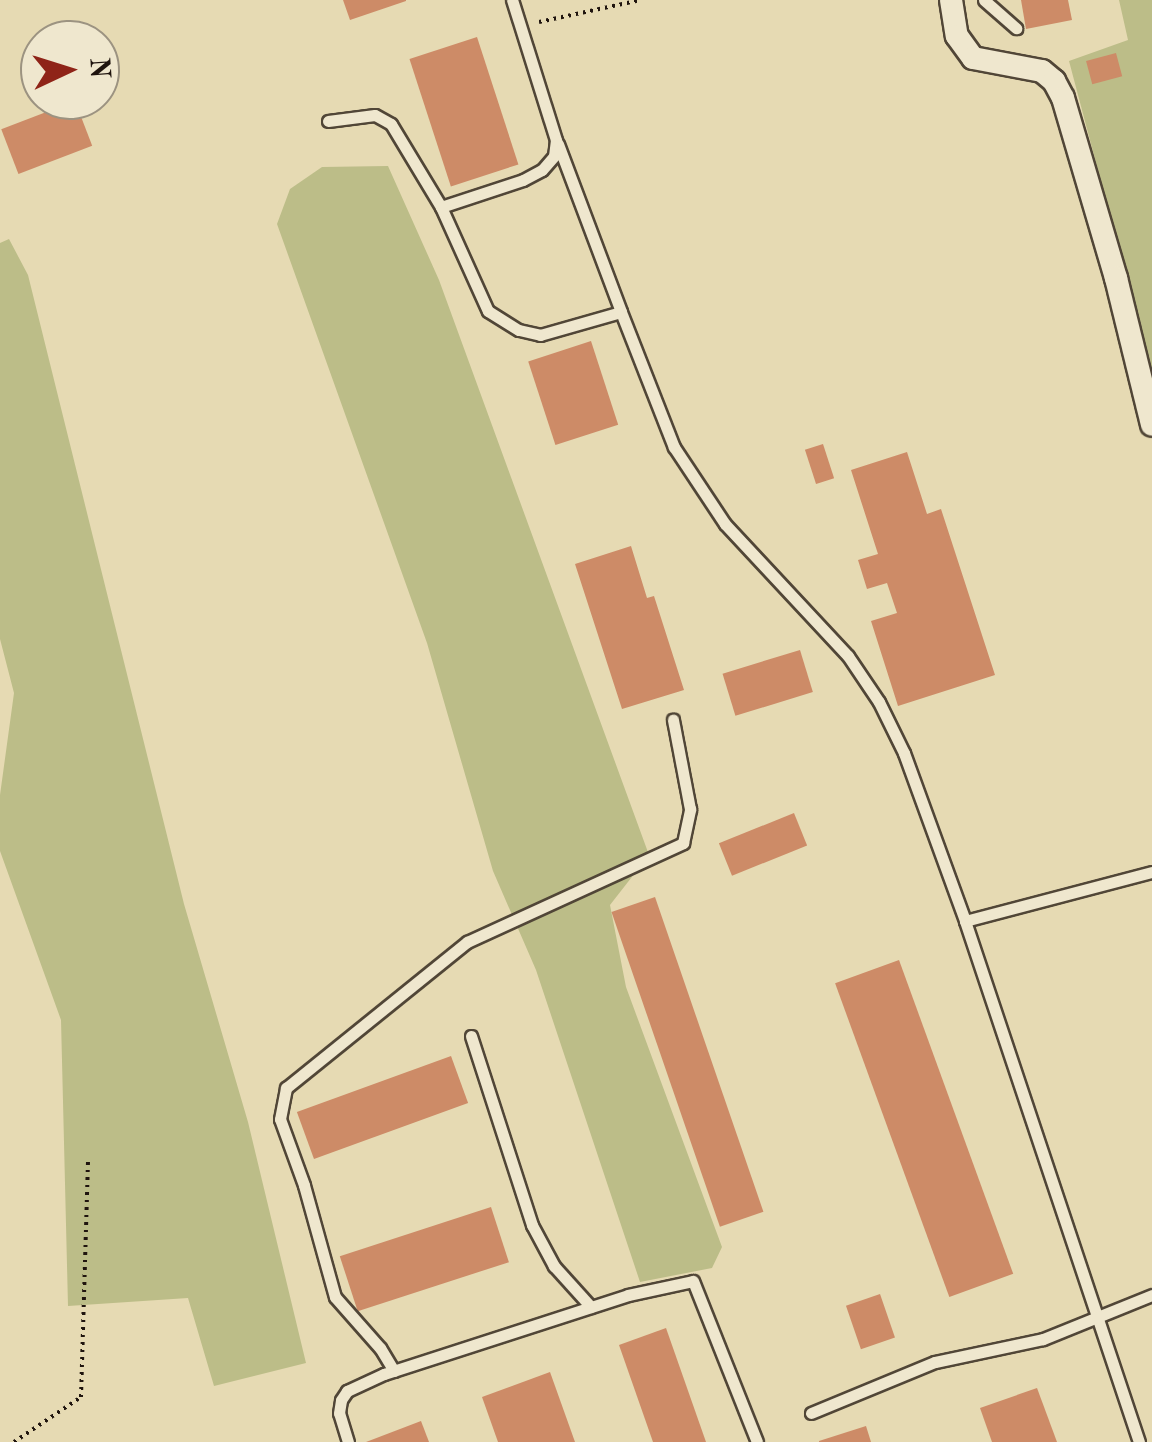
<!DOCTYPE html>
<style>
body{margin:0}
#map{position:relative;width:1152px;height:1442px;overflow:hidden;background:#e6dab3;font-family:"Old Standard TT",serif}
div>[style]{position:absolute}
.green>*{inset:0;background:#bcbd88}
.building>*{inset:0;background:#cd8b67;transform-origin:0 0}
.path>*{height:4px;margin-top:-2px;transform-origin:0;background:repeating-linear-gradient(90deg,#1f140e 0 2.5px,transparent 0 7.5px)}
.roads{filter:drop-shadow(2px 0 #514637) drop-shadow(-2px 0 #514637) drop-shadow(0 2px #514637) drop-shadow(0 -2px #514637)}
.lane>*{height:11px;margin:-5.5px;padding:0 5.5px;transform-origin:5.5px;border-radius:5.5px;background:#efe7ce}
.street>*{height:22px;margin:-11px;padding:0 11px;transform-origin:11px;border-radius:11px;background:#efe7ce}
span{translate:-50% -50%;white-space:nowrap;text-align:center;line-height:1.15;-webkit-text-stroke:8px #efe7ce;paint-order:stroke}
.north{position:absolute;left:20px;top:20px;width:100px;height:100px;box-sizing:border-box;background:#efe7ce;border:2px solid #9c9381;border-radius:50%;rotate:86deg;font-size:28px;font-weight:700;line-height:40px;text-align:center;color:#1f140e}
.north::after{content:'';display:block;margin:auto;width:35px;height:45px;background:#8f2418;clip-path:polygon(50% 0,100% 100%,50% 72%,0 100%)}
</style>
<div id="map">
<div class="green">
<i style="clip-path:polygon(1119px 0,1152px 0,1152px 374px,1069px 61px,1128px 40px)"></i>
<i style="clip-path:polygon(388px 166px,439px 280px,649px 855px,610px 905px,626px 987px,722px 1247px,712px 1268px,640px 1282px,536px 970px,493px 871px,427px 643px,277px 224px,290px 189px,322px 167px)"></i>
<i style="clip-path:polygon(9px 239px,28px 275px,184px 904px,248px 1122px,306px 1363px,214px 1386px,188px 1298px,68px 1306px,61px 1020px,0 851px,0 795px,14px 693px,0 639px,0 243px)"></i>
</div>
<div class="building">
<i style="clip-path:polygon(343px 0,406px 0,406px 1px,350px 20px)"></i>
<i style="clip-path:polygon(1021px 0,1068px 0,1072px 20px,1026px 29px)"></i>
<i style="left:477px;top:37px;width:134px;height:71px;rotate:72deg"></i>
<i style="left:1116px;top:53px;width:24px;height:31px;rotate:75deg"></i>
<i style="left:75px;top:101px;width:48px;height:79px;rotate:69deg"></i>
<i style="left:591px;top:341px;width:88px;height:66px;rotate:72deg"></i>
<i style="left:823px;top:444px;width:36px;height:19px;rotate:72deg"></i>
<i style="clip-path:polygon(907px 452px,927px 514px,941px 509px,995px 675px,898px 706px,871px 621px,897px 613px,887px 583px,867px 589px,858px 560px,878px 554px,851px 470px)"></i>
<i style="clip-path:polygon(631px 546px,647px 598px,654px 596px,684px 690px,622px 709px,575px 564px)"></i>
<i style="left:800px;top:650px;width:44px;height:81px;rotate:73deg"></i>
<i style="left:794px;top:813px;width:35px;height:81px;rotate:68deg"></i>
<i style="left:655px;top:897px;width:333px;height:46px;rotate:71deg"></i>
<i style="left:899px;top:960px;width:334px;height:68px;rotate:70deg"></i>
<i style="left:451px;top:1056px;width:50px;height:164px;rotate:70deg"></i>
<i style="left:491px;top:1207px;width:58px;height:159px;rotate:72deg"></i>
<i style="left:880px;top:1294px;width:46px;height:36px;rotate:71deg"></i>
<i style="clip-path:polygon(666px 1328px,706px 1442px,653px 1442px,619px 1345px)"></i>
<i style="clip-path:polygon(550px 1372px,575px 1442px,498px 1442px,482px 1397px)"></i>
<i style="clip-path:polygon(1037px 1388px,1057px 1442px,992px 1442px,980px 1408px)"></i>
<i style="clip-path:polygon(421px 1421px,429px 1442px,366px 1442px)"></i>
<i style="clip-path:polygon(866px 1426px,871px 1442px,819px 1442px,819px 1441px)"></i>
</div>
<div class="path">
<i style="left:539px;top:22px;width:104px;rotate:-12.2deg"></i>
<i style="left:14px;top:1442px;width:81px;rotate:-33.9deg"></i>
<i style="left:81px;top:1397px;width:237px;rotate:-88.3deg"></i>
</div>
<div class="roads">
<div class="lane">
<i style="left:984px;top:0;width:43px;rotate:41.2deg"></i>
<i style="left:328px;top:121px;width:47px;rotate:-7.3deg"></i>
<i style="left:375px;top:115px;width:18px;rotate:29deg"></i>
<i style="left:391px;top:124px;width:97px;rotate:58.9deg"></i>
<i style="left:441px;top:207px;width:114px;rotate:65.7deg"></i>
<i style="left:488px;top:311px;width:36px;rotate:32deg"></i>
<i style="left:519px;top:330px;width:22px;rotate:13deg"></i>
<i style="left:540px;top:335px;width:84px;rotate:-15.9deg"></i>
<i style="left:621px;top:312px;width:145px;rotate:68.6deg"></i>
<i style="left:674px;top:447px;width:92px;rotate:56.5deg"></i>
<i style="left:725px;top:524px;width:180px;rotate:47deg"></i>
<i style="left:848px;top:656px;width:55px;rotate:56deg"></i>
<i style="left:879px;top:702px;width:57px;rotate:63.9deg"></i>
<i style="left:904px;top:753px;width:179px;rotate:70deg"></i>
<i style="left:965px;top:921px;width:549px;rotate:71.53deg"></i>
<i style="left:558px;top:144px;width:179px;rotate:69.4deg"></i>
<i style="left:441px;top:207px;width:86px;rotate:-18.2deg"></i>
<i style="left:523px;top:180px;width:21px;rotate:-28deg"></i>
<i style="left:542px;top:170px;width:18px;rotate:-49deg"></i>
<i style="left:554px;top:156px;width:16px;rotate:-83deg"></i>
<i style="left:556px;top:140px;width:147px;rotate:-107.4deg"></i>
<i style="left:965px;top:921px;width:193px;rotate:-14.7deg"></i>
<i style="left:471px;top:1036px;width:199px;rotate:72.1deg"></i>
<i style="left:532px;top:1225px;width:47px;rotate:61.8deg"></i>
<i style="left:554px;top:1266px;width:55px;rotate:47.9deg"></i>
<i style="left:394px;top:1371px;width:27px;rotate:-121deg"></i>
<i style="left:380px;top:1348px;width:68px;rotate:-131.4deg"></i>
<i style="left:335px;top:1297px;width:116px;rotate:-105.5deg"></i>
<i style="left:304px;top:1185px;width:70px;rotate:-110deg"></i>
<i style="left:280px;top:1119px;width:32px;rotate:-79deg"></i>
<i style="left:286px;top:1088px;width:233px;rotate:-38.9deg"></i>
<i style="left:467px;top:942px;width:238px;rotate:-24.6deg"></i>
<i style="left:683px;top:843px;width:35px;rotate:-78deg"></i>
<i style="left:690px;top:809px;width:91px;rotate:-100.8deg"></i>
<i style="left:811px;top:1413px;width:134px;rotate:-22.4deg"></i>
<i style="left:935px;top:1362px;width:110px;rotate:-12deg"></i>
<i style="left:1043px;top:1339px;width:118px;rotate:-22deg"></i>
<i style="left:348px;top:1442px;width:30px;rotate:-107deg"></i>
<i style="left:339px;top:1413px;width:13px;rotate:-81deg"></i>
<i style="left:341px;top:1400px;width:11px;rotate:-56deg"></i>
<i style="left:347px;top:1391px;width:41px;rotate:-24.7deg"></i>
<i style="left:384px;top:1374px;width:256px;rotate:-17.9deg"></i>
<i style="left:628px;top:1295px;width:66px;rotate:-12.2deg"></i>
<i style="left:693px;top:1281px;width:173px;rotate:68.3deg"></i>
</div>
<div class="street">
<i style="left:951px;top:0;width:36px;rotate:81deg"></i>
<i style="left:957px;top:36px;width:27px;rotate:54deg"></i>
<i style="left:973px;top:58px;width:70px;rotate:10.7deg"></i>
<i style="left:1042px;top:71px;width:16px;rotate:40deg"></i>
<i style="left:1054px;top:81px;width:19px;rotate:62deg"></i>
<i style="left:1063px;top:98px;width:188px;rotate:73.6deg"></i>
<i style="left:1116px;top:278px;width:151px;rotate:76.2deg"></i>
</div>
</div>
<div class="north">N</div>
</div>
